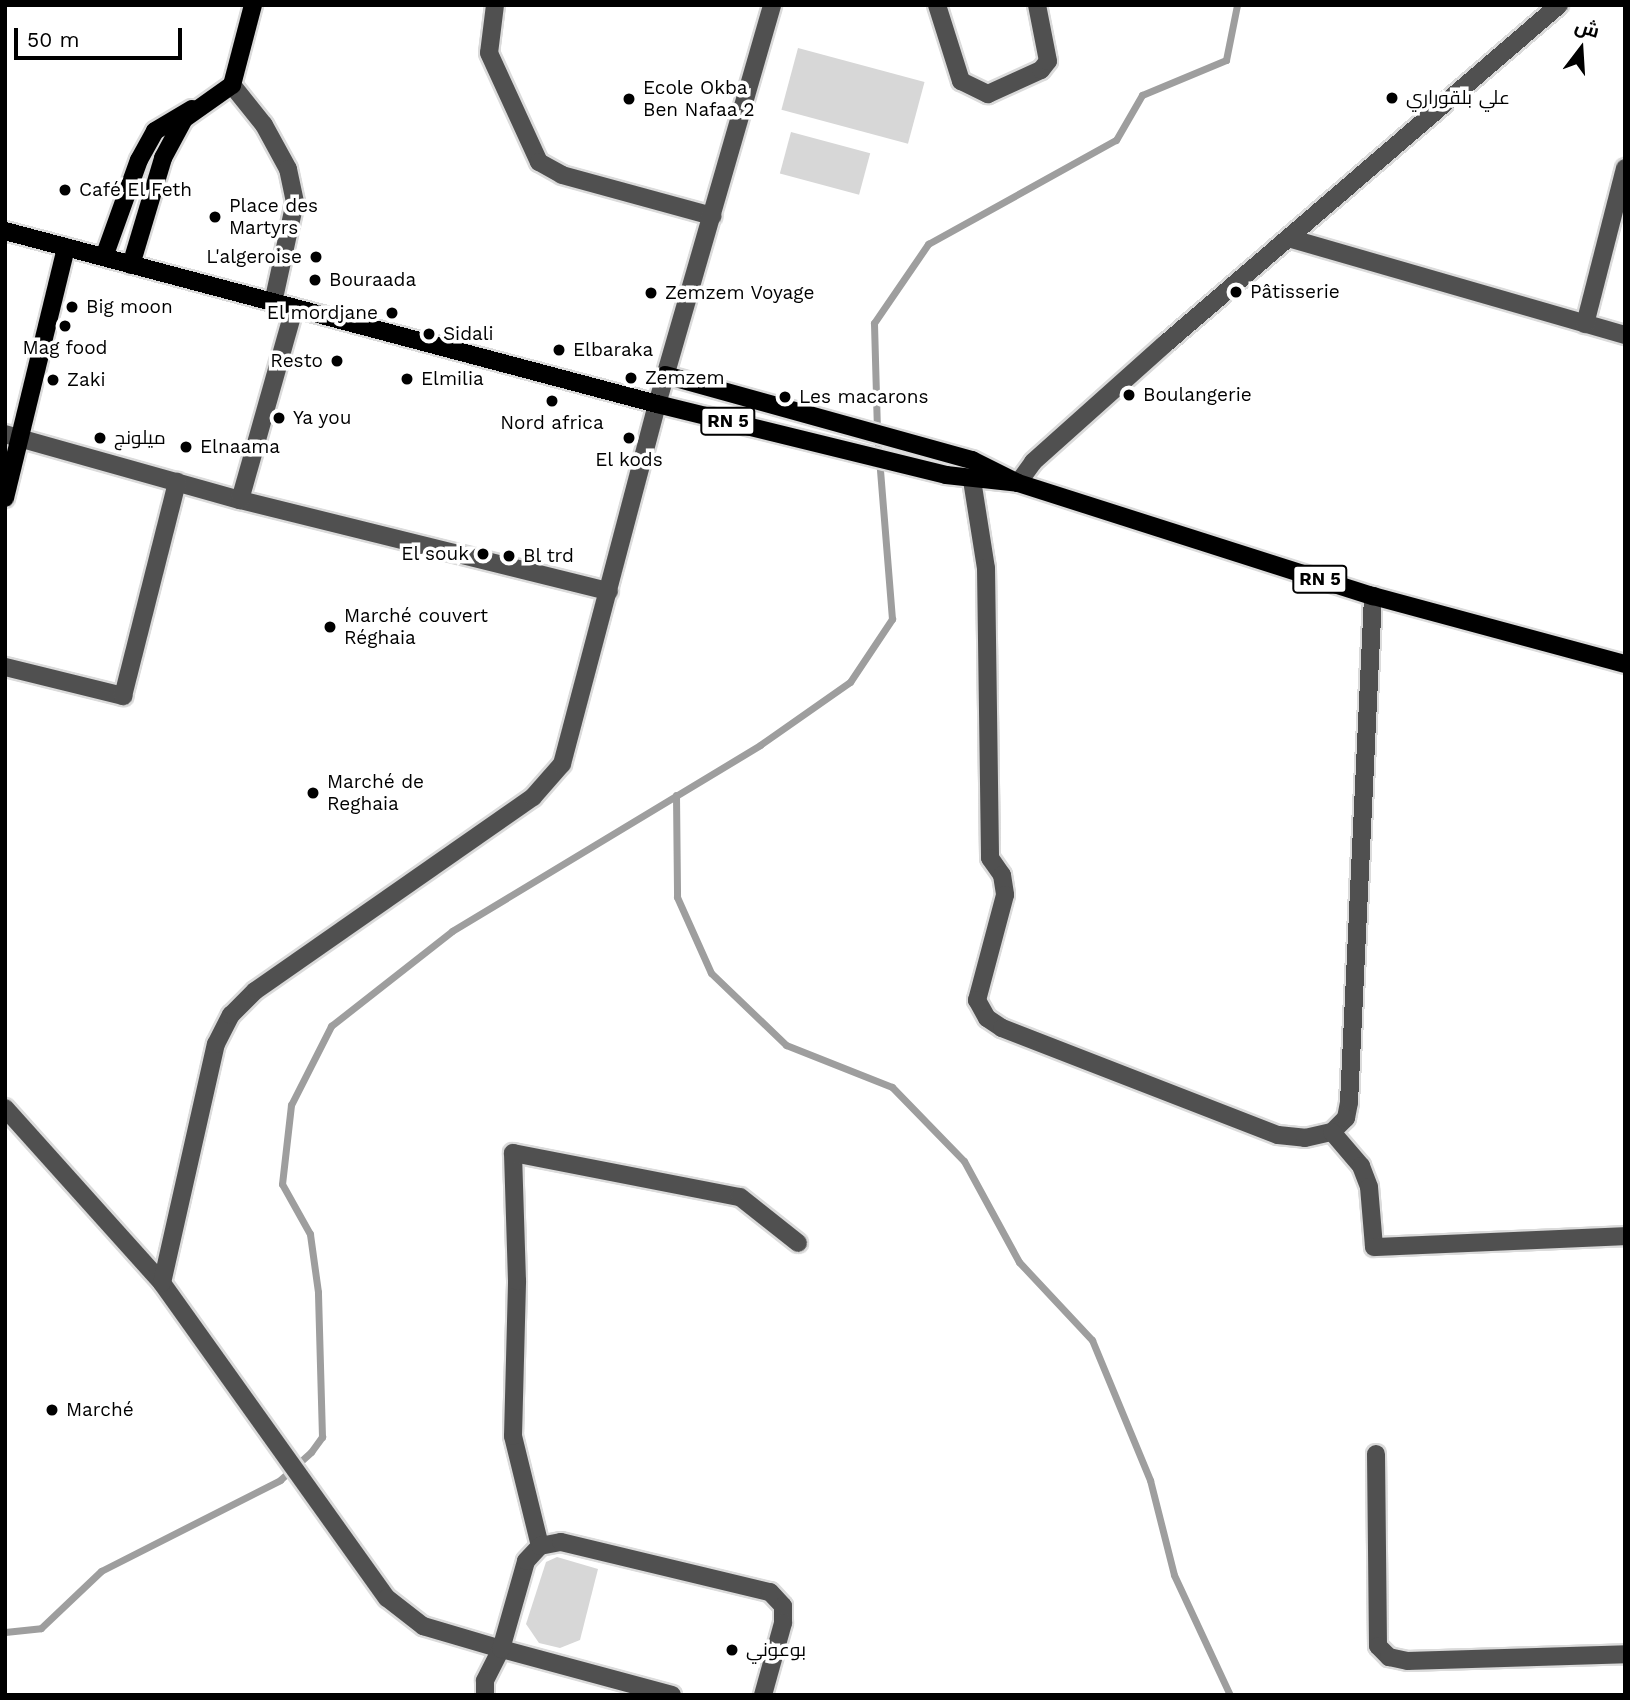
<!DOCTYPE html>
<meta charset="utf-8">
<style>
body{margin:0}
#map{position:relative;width:1630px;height:1700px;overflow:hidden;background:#fff;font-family:"Work Sans",Cairo,sans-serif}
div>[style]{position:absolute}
.green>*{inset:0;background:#d7d7d7;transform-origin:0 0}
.stream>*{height:7px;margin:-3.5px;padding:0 3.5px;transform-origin:3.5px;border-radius:3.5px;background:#9e9e9e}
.roads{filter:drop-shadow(2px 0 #dbdbdb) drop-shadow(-2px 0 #dbdbdb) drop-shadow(0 2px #dbdbdb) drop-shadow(0 -2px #dbdbdb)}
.minor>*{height:18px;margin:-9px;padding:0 9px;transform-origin:9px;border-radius:9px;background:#505050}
.major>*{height:18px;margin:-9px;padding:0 9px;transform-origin:9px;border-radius:9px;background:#000}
.dots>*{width:19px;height:19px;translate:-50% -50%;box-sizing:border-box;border:4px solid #fff;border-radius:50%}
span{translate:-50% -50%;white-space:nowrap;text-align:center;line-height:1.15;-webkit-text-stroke:7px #fff;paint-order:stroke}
.shield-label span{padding:2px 5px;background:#fff;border:2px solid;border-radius:5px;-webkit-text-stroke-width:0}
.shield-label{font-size:18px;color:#000;font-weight:700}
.poi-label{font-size:19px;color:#000}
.left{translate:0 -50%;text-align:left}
.right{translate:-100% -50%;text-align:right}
.frame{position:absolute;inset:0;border:7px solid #000;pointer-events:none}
.north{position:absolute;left:1546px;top:14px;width:70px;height:70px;-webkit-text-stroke:5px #fff;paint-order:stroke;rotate:17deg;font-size:19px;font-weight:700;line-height:28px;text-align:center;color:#000}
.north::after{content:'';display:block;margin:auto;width:24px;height:32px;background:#000;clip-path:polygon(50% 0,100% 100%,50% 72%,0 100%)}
.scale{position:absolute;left:14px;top:28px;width:168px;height:32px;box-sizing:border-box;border:4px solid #000;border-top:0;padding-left:9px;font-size:21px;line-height:24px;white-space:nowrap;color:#000;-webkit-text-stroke:5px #fff;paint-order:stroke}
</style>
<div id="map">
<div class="green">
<i style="left:798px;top:48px;width:131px;height:64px;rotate:15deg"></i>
<i style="left:791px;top:132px;width:82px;height:43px;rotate:15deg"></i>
<i style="clip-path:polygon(557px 1557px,598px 1569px,580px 1640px,560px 1648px,539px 1643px,526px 1624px,546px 1562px)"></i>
</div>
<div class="stream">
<i style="left:676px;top:795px;width:102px;rotate:89.4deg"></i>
<i style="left:677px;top:897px;width:83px;rotate:65.9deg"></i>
<i style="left:711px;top:973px;width:104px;rotate:43.8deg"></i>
<i style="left:786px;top:1045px;width:114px;rotate:21.6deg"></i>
<i style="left:892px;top:1087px;width:103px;rotate:45.8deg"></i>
<i style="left:964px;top:1161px;width:115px;rotate:61.4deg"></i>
<i style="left:1019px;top:1262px;width:107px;rotate:46.9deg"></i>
<i style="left:1092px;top:1340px;width:152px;rotate:67.5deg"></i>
<i style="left:1150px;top:1480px;width:98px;rotate:75.8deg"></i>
<i style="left:1174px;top:1575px;width:132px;rotate:65deg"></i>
<i style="left:5px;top:1632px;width:36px;rotate:-6deg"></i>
<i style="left:41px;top:1628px;width:83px;rotate:-43.5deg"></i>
<i style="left:101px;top:1571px;width:201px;rotate:-26.9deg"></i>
<i style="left:280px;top:1480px;width:42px;rotate:-42.1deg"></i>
<i style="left:311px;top:1452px;width:19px;rotate:-54deg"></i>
<i style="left:322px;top:1437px;width:145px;rotate:-91.6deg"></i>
<i style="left:318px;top:1292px;width:59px;rotate:-97.9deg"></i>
<i style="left:310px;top:1234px;width:57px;rotate:-119.2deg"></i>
<i style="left:282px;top:1184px;width:80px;rotate:-83.5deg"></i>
<i style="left:291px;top:1105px;width:89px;rotate:-63.1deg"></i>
<i style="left:331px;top:1026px;width:154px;rotate:-38.1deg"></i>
<i style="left:452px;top:931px;width:360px;rotate:-31.1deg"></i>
<i style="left:760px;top:745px;width:110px;rotate:-35deg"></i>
<i style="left:850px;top:682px;width:76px;rotate:-56.3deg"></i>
<i style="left:892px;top:619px;width:189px;rotate:-94.6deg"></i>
<i style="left:877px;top:431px;width:108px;rotate:-91.6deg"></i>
<i style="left:874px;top:323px;width:96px;rotate:-55.6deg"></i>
<i style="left:928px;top:244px;width:215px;rotate:-29deg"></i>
<i style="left:1116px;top:140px;width:52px;rotate:-60deg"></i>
<i style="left:1142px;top:95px;width:91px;rotate:-22.6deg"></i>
<i style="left:1226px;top:60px;width:56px;rotate:-78.7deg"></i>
</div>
<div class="roads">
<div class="minor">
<i style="left:495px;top:5px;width:48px;rotate:97.1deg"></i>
<i style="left:489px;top:53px;width:120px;rotate:65.4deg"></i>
<i style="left:539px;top:162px;width:26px;rotate:29deg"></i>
<i style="left:562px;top:175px;width:156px;rotate:15.3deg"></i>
<i style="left:937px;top:5px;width:80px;rotate:72.5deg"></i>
<i style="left:961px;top:81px;width:30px;rotate:26deg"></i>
<i style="left:988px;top:94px;width:58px;rotate:-24.4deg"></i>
<i style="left:1041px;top:70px;width:11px;rotate:-52deg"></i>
<i style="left:1048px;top:61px;width:57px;rotate:-101.1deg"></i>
<i style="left:232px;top:85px;width:51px;rotate:51.3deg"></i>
<i style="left:264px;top:125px;width:50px;rotate:61.4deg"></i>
<i style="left:288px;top:169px;width:34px;rotate:78deg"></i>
<i style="left:295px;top:202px;width:103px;rotate:102.3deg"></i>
<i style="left:1292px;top:239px;width:347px;rotate:16.1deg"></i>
<i style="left:1585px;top:324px;width:161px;rotate:-75.6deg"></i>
<i style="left:5px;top:434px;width:244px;rotate:15.7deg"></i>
<i style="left:240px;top:500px;width:380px;rotate:13.9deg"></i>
<i style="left:972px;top:480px;width:89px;rotate:81deg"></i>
<i style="left:986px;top:568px;width:290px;rotate:89.2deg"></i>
<i style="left:990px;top:858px;width:21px;rotate:55deg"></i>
<i style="left:1002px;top:875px;width:20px;rotate:81deg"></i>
<i style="left:1005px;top:895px;width:109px;rotate:104.9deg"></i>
<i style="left:977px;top:1000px;width:21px;rotate:61deg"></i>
<i style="left:987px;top:1018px;width:18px;rotate:34deg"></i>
<i style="left:1002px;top:1028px;width:296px;rotate:21.2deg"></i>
<i style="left:1278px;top:1135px;width:27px;rotate:6deg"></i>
<i style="left:1305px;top:1138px;width:28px;rotate:-13deg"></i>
<i style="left:1332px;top:1132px;width:20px;rotate:-45deg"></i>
<i style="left:1346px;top:1118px;width:16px;rotate:-79deg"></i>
<i style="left:1349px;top:1102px;width:507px;rotate:-87.28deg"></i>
<i style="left:1018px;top:483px;width:26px;rotate:-54deg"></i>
<i style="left:1033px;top:462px;width:177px;rotate:-41.8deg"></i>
<i style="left:1165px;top:344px;width:520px;rotate:-40.71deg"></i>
<i style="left:240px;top:500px;width:198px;rotate:-74.2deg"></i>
<i style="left:5px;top:667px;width:122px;rotate:13.8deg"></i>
<i style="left:123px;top:696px;width:221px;rotate:-75.8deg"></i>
<i style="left:5px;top:1108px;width:235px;rotate:48.1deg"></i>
<i style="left:162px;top:1283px;width:387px;rotate:54.5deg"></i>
<i style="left:387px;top:1598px;width:46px;rotate:37.9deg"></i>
<i style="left:423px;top:1626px;width:81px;rotate:16.4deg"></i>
<i style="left:501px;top:1649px;width:36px;rotate:117deg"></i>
<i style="left:485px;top:1681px;width:14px;rotate:90deg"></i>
<i style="left:1332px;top:1132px;width:45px;rotate:49.5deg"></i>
<i style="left:1361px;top:1166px;width:22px;rotate:69deg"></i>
<i style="left:1369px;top:1187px;width:60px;rotate:85.2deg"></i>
<i style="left:1374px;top:1247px;width:251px;rotate:-2.5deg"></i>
<i style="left:162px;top:1283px;width:245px;rotate:-77.3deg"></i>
<i style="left:216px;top:1044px;width:33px;rotate:-63deg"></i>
<i style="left:231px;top:1015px;width:34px;rotate:-45deg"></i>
<i style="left:255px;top:991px;width:339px;rotate:-34.9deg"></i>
<i style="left:533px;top:797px;width:44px;rotate:-48.7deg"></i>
<i style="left:562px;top:764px;width:372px;rotate:-75.2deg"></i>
<i style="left:657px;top:404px;width:415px;rotate:-73.9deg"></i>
<i style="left:1376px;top:1454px;width:192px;rotate:89.4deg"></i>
<i style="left:1378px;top:1646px;width:16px;rotate:45deg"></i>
<i style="left:1389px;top:1657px;width:19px;rotate:12deg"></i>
<i style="left:1408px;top:1661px;width:217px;rotate:-1.8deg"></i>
<i style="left:540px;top:1546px;width:113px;rotate:-103.8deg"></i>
<i style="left:513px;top:1436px;width:155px;rotate:-88.5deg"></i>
<i style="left:517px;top:1281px;width:128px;rotate:-91.8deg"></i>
<i style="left:513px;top:1153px;width:231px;rotate:11deg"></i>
<i style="left:740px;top:1197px;width:74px;rotate:38.4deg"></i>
<i style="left:672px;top:1695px;width:177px;rotate:-164.9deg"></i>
<i style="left:501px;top:1649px;width:91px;rotate:-74.1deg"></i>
<i style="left:526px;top:1561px;width:21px;rotate:-47deg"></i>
<i style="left:540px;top:1546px;width:21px;rotate:-11deg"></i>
<i style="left:561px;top:1542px;width:215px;rotate:13.5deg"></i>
<i style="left:770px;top:1592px;width:19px;rotate:47deg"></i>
<i style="left:783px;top:1606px;width:17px;rotate:90deg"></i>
<i style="left:783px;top:1623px;width:75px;rotate:105.5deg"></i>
</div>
<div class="major">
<i style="left:5px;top:231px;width:675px;rotate:14.86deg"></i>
<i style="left:657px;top:404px;width:298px;rotate:13.8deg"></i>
<i style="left:946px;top:475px;width:72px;rotate:6.3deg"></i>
<i style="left:104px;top:257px;width:103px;rotate:-70.2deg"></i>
<i style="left:139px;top:160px;width:33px;rotate:-61deg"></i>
<i style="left:155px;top:131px;width:43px;rotate:-30.7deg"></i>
<i style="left:131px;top:265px;width:112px;rotate:-73.3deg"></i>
<i style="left:163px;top:158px;width:44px;rotate:-61.7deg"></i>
<i style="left:184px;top:119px;width:59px;rotate:-35.3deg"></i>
<i style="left:232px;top:85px;width:83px;rotate:-75.3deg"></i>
<i style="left:665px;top:375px;width:319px;rotate:15.5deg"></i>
<i style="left:972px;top:460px;width:51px;rotate:26.6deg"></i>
<i style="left:1018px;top:483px;width:373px;rotate:17.7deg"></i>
<i style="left:1373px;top:596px;width:261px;rotate:15.1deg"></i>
<i style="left:5px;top:498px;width:258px;rotate:-76.3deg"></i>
</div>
</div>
<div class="dots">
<i style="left:1392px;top:98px;background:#000"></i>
<i style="left:629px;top:99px;background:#000"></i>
<i style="left:65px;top:190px;background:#000"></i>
<i style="left:215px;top:217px;background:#000"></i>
<i style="left:316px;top:257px;background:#000"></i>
<i style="left:315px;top:280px;background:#000"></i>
<i style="left:1236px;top:292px;background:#000"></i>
<i style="left:651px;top:293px;background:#000"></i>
<i style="left:72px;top:307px;background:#000"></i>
<i style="left:392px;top:313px;background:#000"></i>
<i style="left:65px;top:326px;background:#000"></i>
<i style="left:429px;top:334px;background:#000"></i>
<i style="left:559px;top:350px;background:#000"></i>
<i style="left:337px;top:361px;background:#000"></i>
<i style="left:631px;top:378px;background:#000"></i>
<i style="left:407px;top:379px;background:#000"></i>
<i style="left:53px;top:380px;background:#000"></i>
<i style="left:1129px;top:395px;background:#000"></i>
<i style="left:785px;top:397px;background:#000"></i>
<i style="left:552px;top:401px;background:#000"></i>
<i style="left:279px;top:418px;background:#000"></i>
<i style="left:100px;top:438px;background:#000"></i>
<i style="left:629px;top:438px;background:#000"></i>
<i style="left:186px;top:447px;background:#000"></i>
<i style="left:483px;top:554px;background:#000"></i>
<i style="left:509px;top:556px;background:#000"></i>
<i style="left:330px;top:627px;background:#000"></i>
<i style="left:313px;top:793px;background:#000"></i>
<i style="left:52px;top:1410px;background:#000"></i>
<i style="left:732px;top:1650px;background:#000"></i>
</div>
<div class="shield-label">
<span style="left:728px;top:421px">RN 5</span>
<span style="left:1320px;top:579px">RN 5</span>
</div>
<div class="poi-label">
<span class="left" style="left:643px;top:99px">Ecole Okba<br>Ben Nafaa 2</span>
<span class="left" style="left:1406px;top:98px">علي بلقوراري</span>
<span class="left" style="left:79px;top:190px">Café El Feth</span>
<span class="left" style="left:229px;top:217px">Place des<br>Martyrs</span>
<span class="right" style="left:302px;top:257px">L'algeroise</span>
<span class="left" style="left:329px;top:280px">Bouraada</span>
<span class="left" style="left:1250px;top:292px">Pâtisserie</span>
<span class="left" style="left:665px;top:293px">Zemzem Voyage</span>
<span class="left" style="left:86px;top:307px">Big moon</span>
<span class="right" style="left:378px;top:313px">El mordjane</span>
<span class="left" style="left:443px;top:334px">Sidali</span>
<span style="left:65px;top:348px">Mag food</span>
<span class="left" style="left:573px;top:350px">Elbaraka</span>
<span class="right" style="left:323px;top:361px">Resto</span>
<span class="left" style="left:645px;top:378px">Zemzem</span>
<span class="left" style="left:421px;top:379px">Elmilia</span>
<span class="left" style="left:67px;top:380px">Zaki</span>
<span class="left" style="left:1143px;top:395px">Boulangerie</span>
<span class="left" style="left:799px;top:397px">Les macarons</span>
<span class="left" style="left:293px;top:418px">Ya you</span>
<span style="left:552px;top:423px">Nord africa</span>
<span class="left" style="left:114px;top:438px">ميلونج</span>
<span class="left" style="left:200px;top:447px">Elnaama</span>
<span style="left:629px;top:460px">El kods</span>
<span class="right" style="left:469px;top:554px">El souk</span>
<span class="left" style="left:523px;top:556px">Bl trd</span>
<span class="left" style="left:344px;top:627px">Marché couvert<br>Réghaia</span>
<span class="left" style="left:327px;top:793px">Marché de<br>Reghaia</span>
<span class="left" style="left:66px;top:1410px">Marché</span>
<span class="left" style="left:746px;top:1650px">بوعوني</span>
</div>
<div class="frame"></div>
<div class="north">ش</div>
<div class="scale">50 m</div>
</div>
